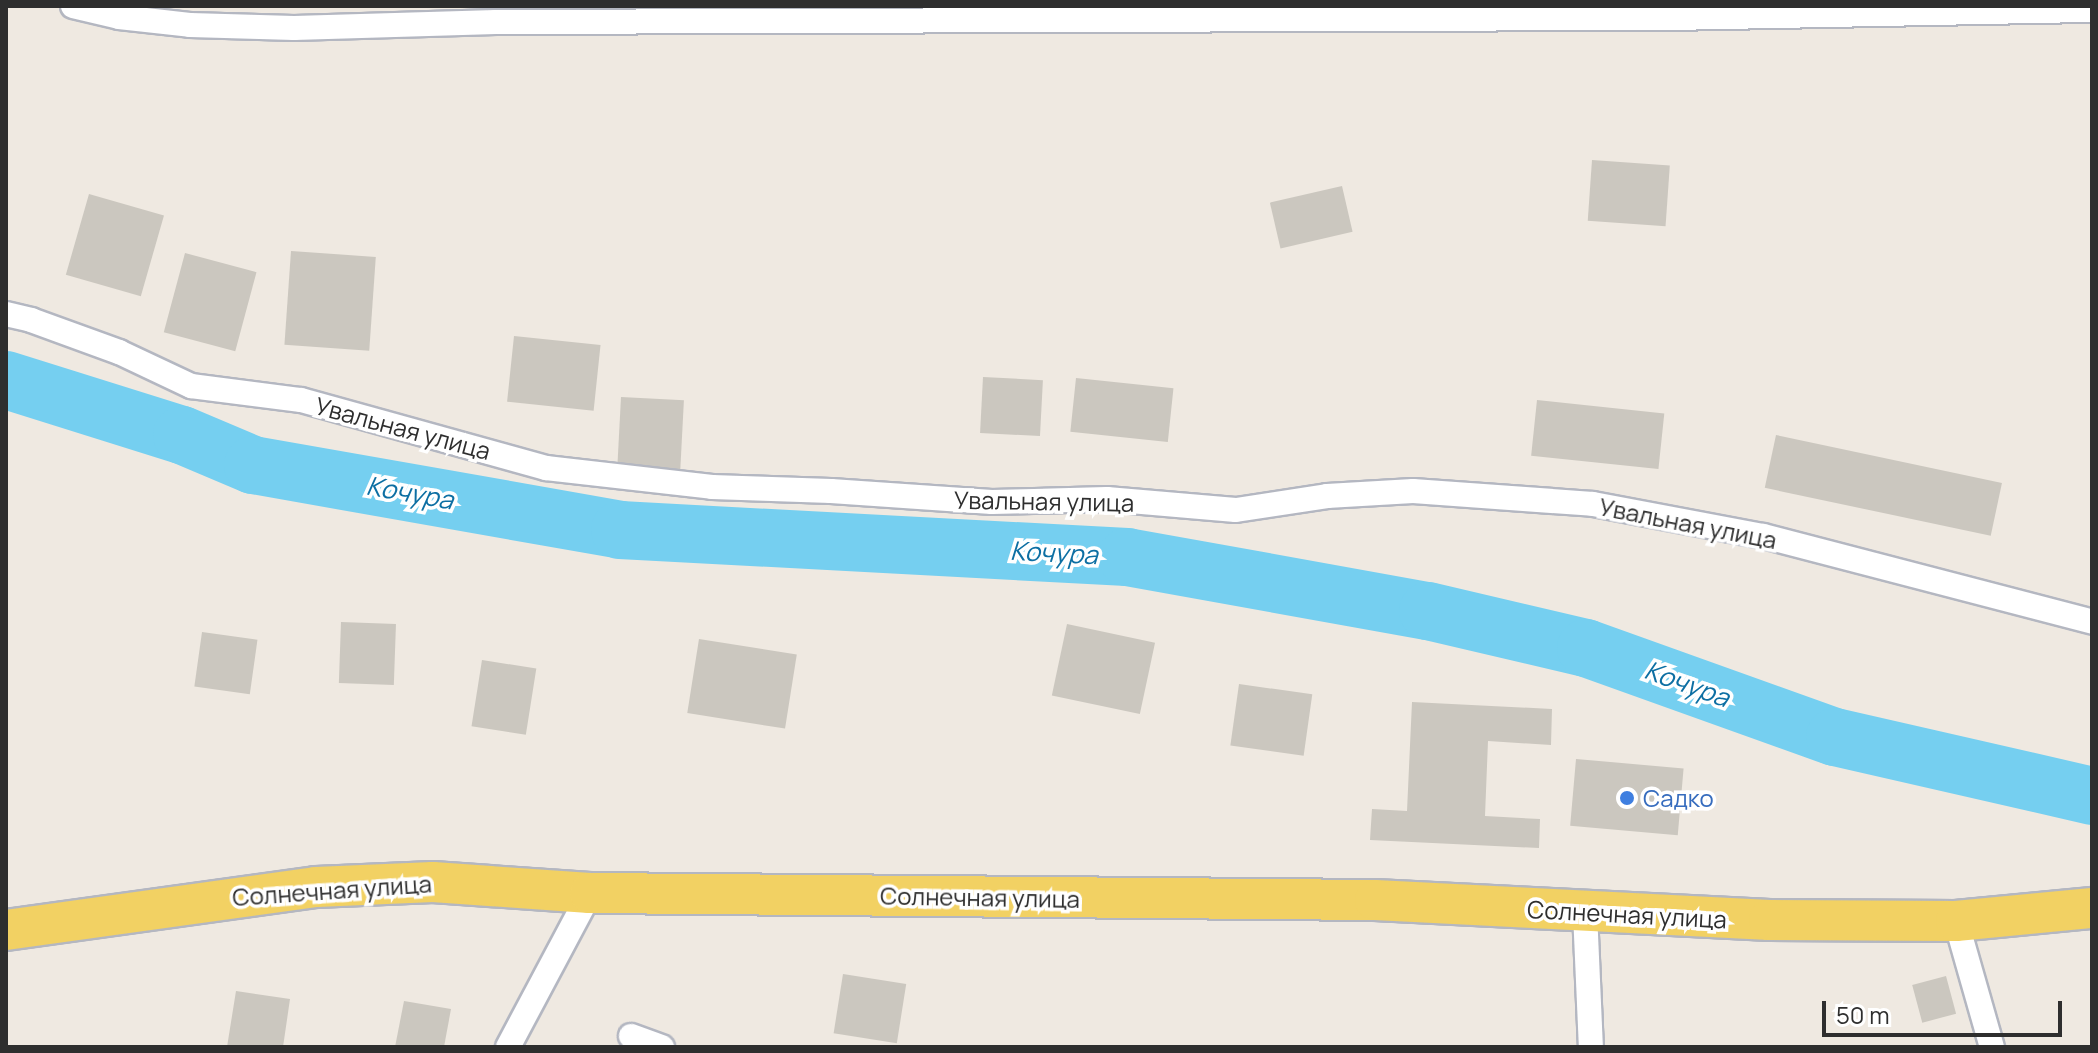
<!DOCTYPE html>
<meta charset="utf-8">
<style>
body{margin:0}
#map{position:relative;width:2098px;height:1053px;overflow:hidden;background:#efe9e1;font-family:Manrope,sans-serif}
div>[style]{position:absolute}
.river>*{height:58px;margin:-29px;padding:0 29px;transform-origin:29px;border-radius:29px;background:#75cff0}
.building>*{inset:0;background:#cbc7bf;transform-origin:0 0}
.roads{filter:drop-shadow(2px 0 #b4b7c1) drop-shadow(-2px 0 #b4b7c1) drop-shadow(0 2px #b4b7c1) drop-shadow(0 -2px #b4b7c1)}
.street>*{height:24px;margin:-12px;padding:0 12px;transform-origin:12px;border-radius:12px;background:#fff}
.primary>*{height:40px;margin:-20px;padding:0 20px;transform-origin:20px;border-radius:20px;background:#f2d163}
.dots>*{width:22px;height:22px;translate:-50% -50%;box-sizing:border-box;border:4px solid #fff;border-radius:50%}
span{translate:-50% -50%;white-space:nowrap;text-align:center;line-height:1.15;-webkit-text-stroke:7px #fff;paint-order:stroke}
.street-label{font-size:24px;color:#2e2e2e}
.shop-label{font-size:24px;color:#366cbe}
.left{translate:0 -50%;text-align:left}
.water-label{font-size:26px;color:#0d6fa3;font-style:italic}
.frame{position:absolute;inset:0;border:8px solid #2e2e2e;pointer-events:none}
.scale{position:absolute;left:1822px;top:1001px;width:240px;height:36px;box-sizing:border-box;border:4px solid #2e2e2e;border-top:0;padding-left:10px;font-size:24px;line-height:28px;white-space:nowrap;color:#2e2e2e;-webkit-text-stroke:6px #fff;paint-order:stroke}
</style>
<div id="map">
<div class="river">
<i style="left:6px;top:380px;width:184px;rotate:17.4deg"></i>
<i style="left:182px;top:435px;width:77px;rotate:22.9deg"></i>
<i style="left:253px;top:465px;width:373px;rotate:10deg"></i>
<i style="left:620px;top:530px;width:508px;rotate:3.05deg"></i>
<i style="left:1127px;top:557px;width:306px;rotate:10.2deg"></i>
<i style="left:1428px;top:611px;width:162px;rotate:13.2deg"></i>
<i style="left:1586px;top:648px;width:264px;rotate:19.7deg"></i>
<i style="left:1835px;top:737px;width:264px;rotate:12.9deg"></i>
</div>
<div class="building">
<i style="left:1592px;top:160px;width:78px;height:61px;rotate:4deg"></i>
<i style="left:1342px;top:186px;width:47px;height:74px;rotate:77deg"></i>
<i style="left:89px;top:194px;width:78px;height:84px;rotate:16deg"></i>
<i style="left:291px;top:251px;width:85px;height:94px;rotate:4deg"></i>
<i style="left:185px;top:253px;width:74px;height:82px;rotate:15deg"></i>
<i style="left:514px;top:336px;width:87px;height:66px;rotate:6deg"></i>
<i style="left:983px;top:377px;width:60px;height:56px;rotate:3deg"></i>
<i style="left:1076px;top:378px;width:98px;height:54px;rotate:6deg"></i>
<i style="left:621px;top:397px;width:63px;height:69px;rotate:3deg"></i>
<i style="left:1537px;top:400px;width:128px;height:56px;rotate:6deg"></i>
<i style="left:1776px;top:435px;width:231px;height:54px;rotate:12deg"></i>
<i style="left:341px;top:622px;width:55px;height:61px;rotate:2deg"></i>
<i style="left:1067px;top:624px;width:90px;height:73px;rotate:12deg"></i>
<i style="left:202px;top:632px;width:56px;height:55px;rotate:8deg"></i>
<i style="left:699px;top:639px;width:99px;height:75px;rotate:9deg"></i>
<i style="left:482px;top:660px;width:55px;height:67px;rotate:9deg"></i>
<i style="left:1239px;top:684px;width:74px;height:62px;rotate:8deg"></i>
<i style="clip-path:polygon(1412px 702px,1552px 709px,1551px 745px,1488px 741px,1485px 816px,1540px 819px,1539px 848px,1370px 840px,1372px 809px,1407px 811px)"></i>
<i style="left:1576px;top:759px;width:108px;height:67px;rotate:5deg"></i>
<i style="left:843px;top:974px;width:64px;height:60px;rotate:9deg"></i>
<i style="left:1946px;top:976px;width:39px;height:35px;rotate:75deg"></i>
<i style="clip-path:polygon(236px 991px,290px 999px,283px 1047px,227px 1047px)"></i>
<i style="clip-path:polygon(404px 1001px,451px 1009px,444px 1047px,395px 1047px)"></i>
</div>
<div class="roads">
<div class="street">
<i style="left:73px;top:6px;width:47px;rotate:13.4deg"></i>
<i style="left:119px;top:17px;width:71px;rotate:6.4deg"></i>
<i style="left:190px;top:25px;width:104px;rotate:1.7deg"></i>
<i style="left:294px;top:28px;width:202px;rotate:-1.7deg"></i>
<i style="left:496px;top:22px;width:1174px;rotate:-0.2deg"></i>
<i style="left:1670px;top:18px;width:422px;rotate:-1.1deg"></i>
<i style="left:6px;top:314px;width:26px;rotate:13deg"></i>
<i style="left:31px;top:320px;width:94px;rotate:20deg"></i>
<i style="left:119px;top:352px;width:80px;rotate:25.3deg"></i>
<i style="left:191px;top:386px;width:111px;rotate:7.3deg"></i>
<i style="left:301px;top:400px;width:254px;rotate:15.5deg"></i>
<i style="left:546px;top:468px;width:167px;rotate:6.5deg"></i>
<i style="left:712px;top:487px;width:119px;rotate:1.9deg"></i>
<i style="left:831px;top:491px;width:161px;rotate:3.9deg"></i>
<i style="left:992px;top:502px;width:115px;rotate:-1.5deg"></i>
<i style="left:1107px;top:499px;width:129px;rotate:4.9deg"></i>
<i style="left:1236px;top:510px;width:92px;rotate:-8.7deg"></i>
<i style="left:1327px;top:496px;width:86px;rotate:-3.3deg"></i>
<i style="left:1413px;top:491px;width:180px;rotate:4.1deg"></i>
<i style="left:1593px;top:504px;width:173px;rotate:10.7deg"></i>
<i style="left:1763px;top:536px;width:340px;rotate:14.6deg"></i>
<i style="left:1585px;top:912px;width:135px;rotate:87.5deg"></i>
<i style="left:1956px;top:921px;width:131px;rotate:74.1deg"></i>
<i style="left:631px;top:1036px;width:33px;rotate:20deg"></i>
<i style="left:508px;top:1047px;width:174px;rotate:-62deg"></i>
</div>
<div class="primary">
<i style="left:6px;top:930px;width:313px;rotate:-7.9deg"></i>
<i style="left:316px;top:887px;width:117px;rotate:-2.4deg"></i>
<i style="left:433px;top:882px;width:157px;rotate:4deg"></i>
<i style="left:590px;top:893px;width:785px;rotate:0.51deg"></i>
<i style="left:1375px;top:900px;width:395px;rotate:2.9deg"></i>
<i style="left:1769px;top:920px;width:187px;rotate:0.3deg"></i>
<i style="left:1956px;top:921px;width:137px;rotate:-5.5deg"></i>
</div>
</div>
<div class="dots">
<i style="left:1627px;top:798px;background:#3f7fe0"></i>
</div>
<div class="street-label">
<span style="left:403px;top:428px;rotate:15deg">Увальная улица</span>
<span style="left:1044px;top:501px;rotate:1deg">Увальная улица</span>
<span style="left:1688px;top:523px;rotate:11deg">Увальная улица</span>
<span style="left:332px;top:890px;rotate:-4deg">Солнечная улица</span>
<span style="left:980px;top:897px;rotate:1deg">Солнечная улица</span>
<span style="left:1627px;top:914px;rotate:3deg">Солнечная улица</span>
</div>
<div class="shop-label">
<span class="left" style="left:1643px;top:798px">Садко</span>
</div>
<div class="water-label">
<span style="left:410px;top:493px;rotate:10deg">Кочура</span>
<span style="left:1054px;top:553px;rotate:3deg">Кочура</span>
<span style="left:1687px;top:684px;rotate:20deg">Кочура</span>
</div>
<div class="frame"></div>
<div class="scale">50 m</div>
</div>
